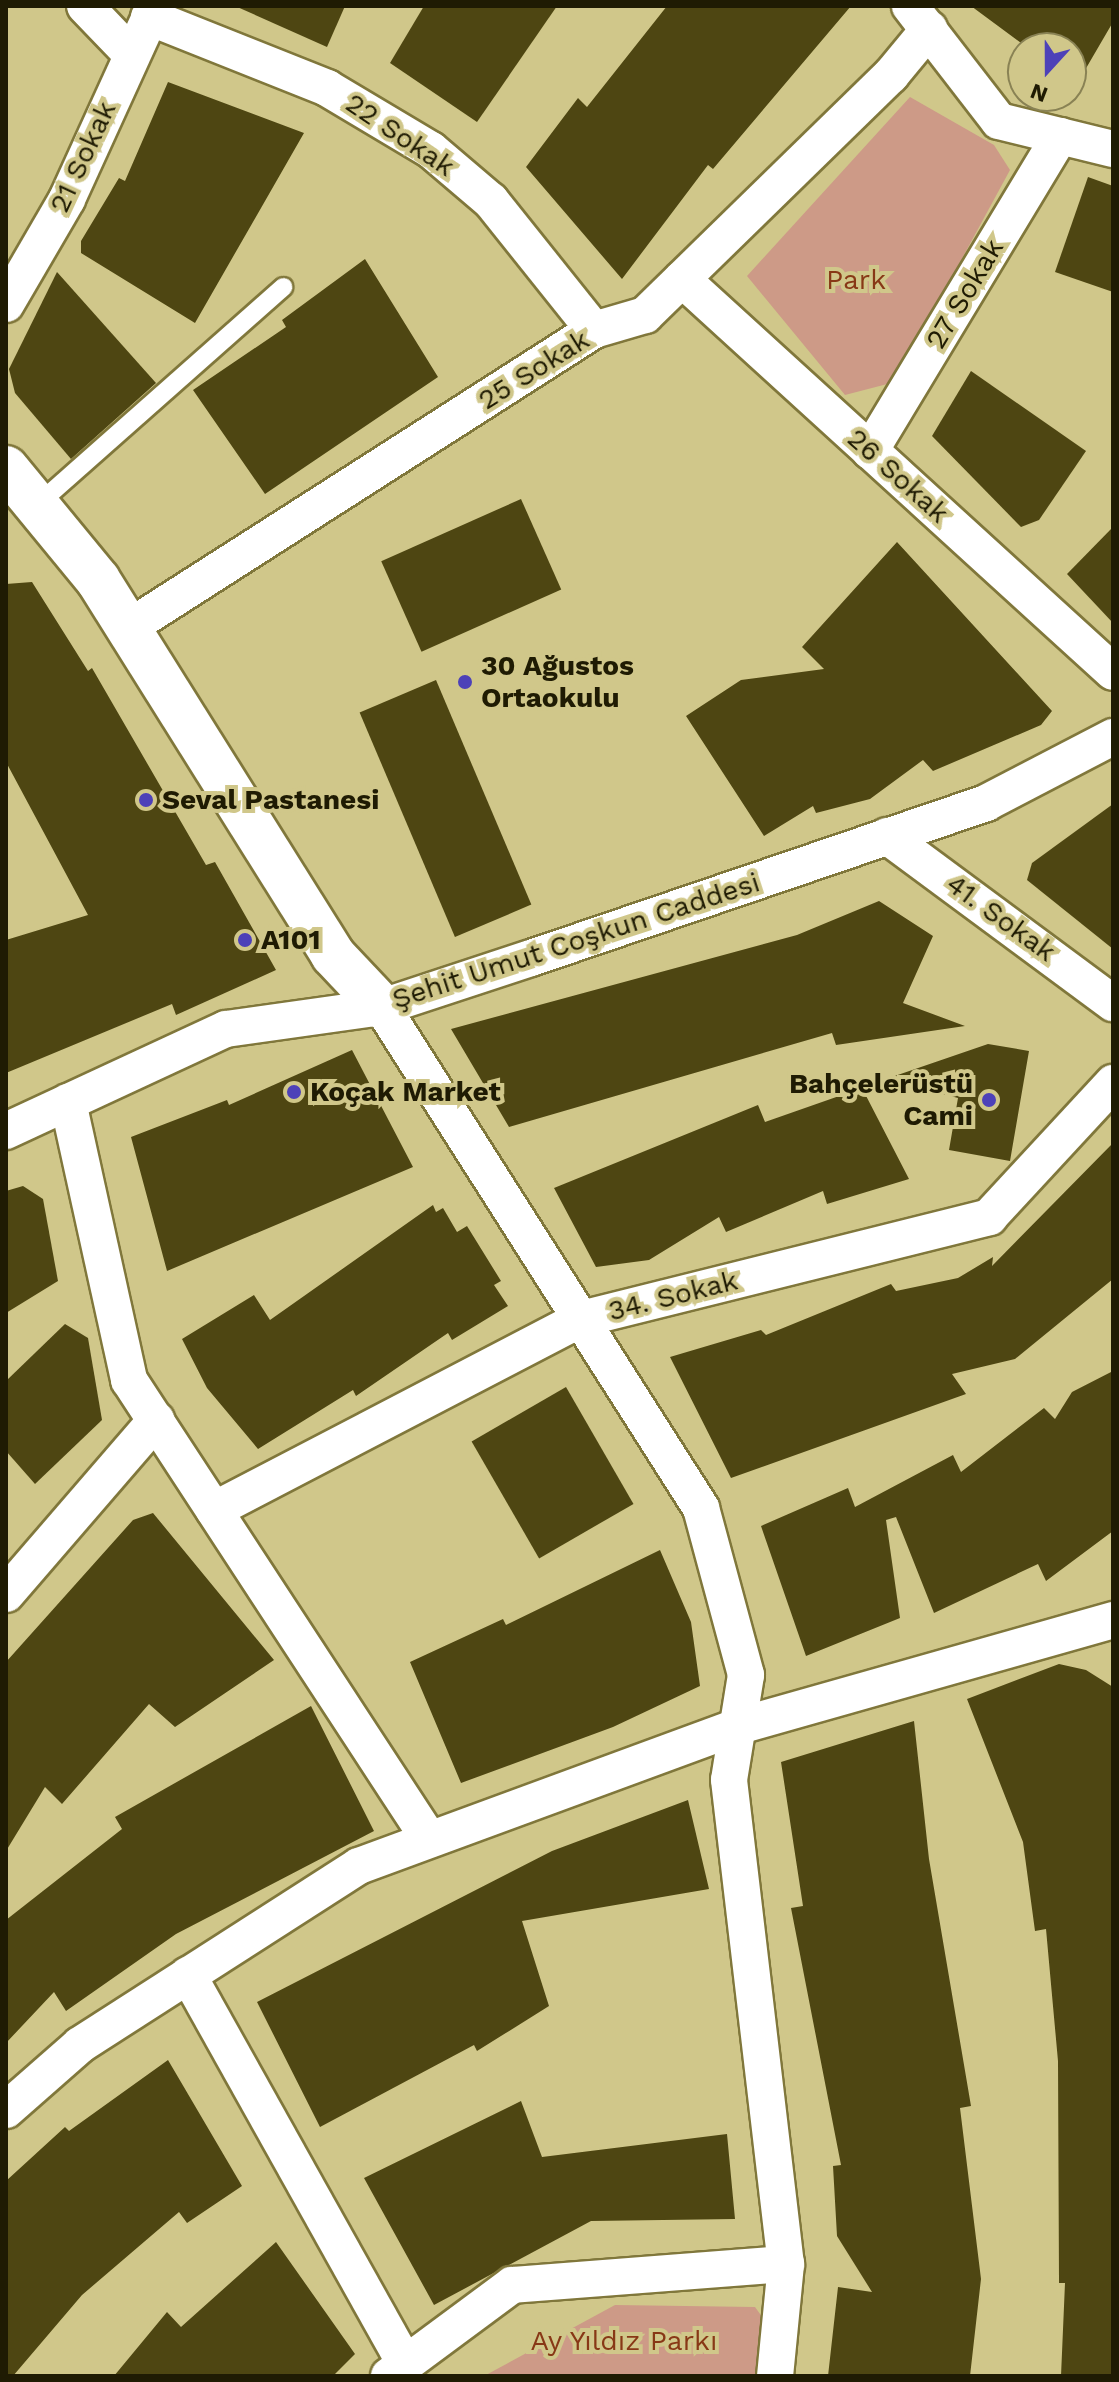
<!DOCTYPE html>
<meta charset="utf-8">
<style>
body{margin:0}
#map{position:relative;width:1119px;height:2382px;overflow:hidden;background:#d0c78a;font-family:"Work Sans",sans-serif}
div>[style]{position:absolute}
.green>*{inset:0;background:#cd9a87}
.building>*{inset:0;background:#4e4612;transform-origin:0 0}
.roads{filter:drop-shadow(2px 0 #80773b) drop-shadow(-2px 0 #80773b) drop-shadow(0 2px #80773b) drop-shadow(0 -2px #80773b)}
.service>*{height:18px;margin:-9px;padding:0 9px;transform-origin:9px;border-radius:9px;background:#fff}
.minor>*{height:36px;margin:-18px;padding:0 18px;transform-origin:18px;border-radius:18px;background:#fff}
.tertiary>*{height:44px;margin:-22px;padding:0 22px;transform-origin:22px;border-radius:22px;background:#fff}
.dots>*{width:22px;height:22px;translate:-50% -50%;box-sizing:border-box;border:4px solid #d0c78a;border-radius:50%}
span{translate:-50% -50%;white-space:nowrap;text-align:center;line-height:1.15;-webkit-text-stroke:8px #d0c78a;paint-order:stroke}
.street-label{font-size:28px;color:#1f1b03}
.park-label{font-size:28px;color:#883816}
.poi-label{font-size:28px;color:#1f1b03;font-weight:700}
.left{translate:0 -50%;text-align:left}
.right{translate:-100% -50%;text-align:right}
.frame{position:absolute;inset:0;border:8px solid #1f1b03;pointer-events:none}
.north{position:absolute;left:1007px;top:32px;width:80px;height:80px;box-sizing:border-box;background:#d0c78a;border:2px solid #898254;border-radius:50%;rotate:201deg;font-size:22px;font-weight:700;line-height:32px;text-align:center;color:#1f1b03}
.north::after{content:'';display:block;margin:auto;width:28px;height:36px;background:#4d41b8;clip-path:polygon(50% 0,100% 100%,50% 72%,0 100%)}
</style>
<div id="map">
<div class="green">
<i style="clip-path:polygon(910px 97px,994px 145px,1010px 170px,895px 382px,845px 395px,747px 276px)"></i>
<i style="clip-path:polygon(615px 2305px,755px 2307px,763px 2318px,755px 2376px,484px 2376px)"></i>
</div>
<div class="building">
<i style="clip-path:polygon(235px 6px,345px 6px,327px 47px)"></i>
<i style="clip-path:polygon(424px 6px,557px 6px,477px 122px,390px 63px)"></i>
<i style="clip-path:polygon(667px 6px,851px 6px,713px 169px,708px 165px,622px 279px,526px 167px,578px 98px,587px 107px)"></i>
<i style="clip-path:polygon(971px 6px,1113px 6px,1113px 22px,1071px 94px,1071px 48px,1028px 48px)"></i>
<i style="clip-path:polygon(168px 82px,304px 133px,195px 323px,81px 253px,81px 241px,119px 178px,125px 181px)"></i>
<i style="clip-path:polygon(1088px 177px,1113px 186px,1113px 292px,1055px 272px)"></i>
<i style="clip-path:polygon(365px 259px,438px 377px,265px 494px,193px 390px,286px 327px,282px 320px)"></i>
<i style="clip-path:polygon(57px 272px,156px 383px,71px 459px,15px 393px,9px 369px)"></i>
<i style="clip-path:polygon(971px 371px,1086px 451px,1039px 520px,1021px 527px,932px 436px)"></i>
<i style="left:521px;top:499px;width:99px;height:153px;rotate:66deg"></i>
<i style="clip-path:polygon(1113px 527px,1113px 623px,1067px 574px)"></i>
<i style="clip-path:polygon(897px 542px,1052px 711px,1041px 725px,933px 771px,923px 760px,870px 799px,816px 813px,813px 806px,764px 836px,686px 716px,741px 680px,824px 669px,802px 647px)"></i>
<i style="clip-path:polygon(32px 582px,88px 671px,92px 668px,206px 865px,215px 862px,276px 970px,176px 1015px,172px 1004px,6px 1073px,6px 940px,88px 915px,6px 762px,6px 584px)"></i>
<i style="left:436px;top:680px;width:244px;height:83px;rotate:67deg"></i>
<i style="clip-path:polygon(1113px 804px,1113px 949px,1027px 880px,1032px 863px)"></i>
<i style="clip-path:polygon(879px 901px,933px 936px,903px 1003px,965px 1026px,836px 1045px,832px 1033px,509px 1127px,451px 1029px,797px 935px)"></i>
<i style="clip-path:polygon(988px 1044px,1029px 1051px,1010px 1161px,949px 1150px,958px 1098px,886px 1079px)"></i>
<i style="clip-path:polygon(352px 1050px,413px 1167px,167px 1271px,131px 1137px,227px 1100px,229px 1105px)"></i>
<i style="clip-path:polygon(862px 1088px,909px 1179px,827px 1204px,823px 1191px,726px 1232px,719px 1217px,649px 1260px,596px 1267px,554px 1188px,758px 1105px,765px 1122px)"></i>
<i style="clip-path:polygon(1113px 1143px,1113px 1279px,1015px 1359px,952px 1374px,966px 1394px,731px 1478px,670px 1357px,761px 1330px,766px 1335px,891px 1284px,896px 1291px,958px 1278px,993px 1257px,992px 1266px)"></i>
<i style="clip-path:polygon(23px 1186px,43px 1199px,58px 1281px,6px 1313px,6px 1191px)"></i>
<i style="clip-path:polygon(433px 1205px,436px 1212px,443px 1208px,457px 1232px,467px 1226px,501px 1281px,494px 1285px,508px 1306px,452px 1340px,448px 1333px,356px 1396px,353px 1390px,258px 1449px,207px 1388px,182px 1339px,254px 1295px,270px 1320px)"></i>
<i style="clip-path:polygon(65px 1324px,88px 1338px,102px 1420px,35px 1484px,6px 1451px,6px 1381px)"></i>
<i style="clip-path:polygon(1113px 1371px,1113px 1531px,1046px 1581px,1038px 1564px,934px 1613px,896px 1517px,886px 1520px,900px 1618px,806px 1656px,761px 1526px,848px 1488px,855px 1507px,953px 1455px,961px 1472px,1044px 1408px,1055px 1419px,1072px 1392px)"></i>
<i style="left:566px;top:1387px;width:135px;height:109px;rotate:60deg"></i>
<i style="clip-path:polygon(153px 1513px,274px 1660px,175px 1727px,149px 1704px,62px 1804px,45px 1787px,6px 1851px,6px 1662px,133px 1520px)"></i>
<i style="clip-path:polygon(660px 1550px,691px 1622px,700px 1686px,613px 1727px,461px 1783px,410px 1662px,503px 1619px,506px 1625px)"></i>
<i style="clip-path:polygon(1059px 1664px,1086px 1670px,1113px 1687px,1113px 2376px,1061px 2376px,1065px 2283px,1059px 2283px,1058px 2061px,1046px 1929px,1035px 1931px,1023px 1842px,967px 1699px)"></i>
<i style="clip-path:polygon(311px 1706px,374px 1831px,176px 1934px,66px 2011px,54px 1992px,6px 2043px,6px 1920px,122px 1829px,115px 1817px)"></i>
<i style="clip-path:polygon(914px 1721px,929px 1859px,971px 2106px,960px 2108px,981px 2279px,970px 2376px,828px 2376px,838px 2287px,872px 2292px,837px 2236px,833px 2166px,841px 2165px,791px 1908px,803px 1906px,781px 1762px)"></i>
<i style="clip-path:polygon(688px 1800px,709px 1889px,522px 1921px,549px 2006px,477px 2051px,474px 2045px,320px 2127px,257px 2002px,552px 1851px)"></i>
<i style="clip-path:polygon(168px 2060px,242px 2186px,187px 2223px,179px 2212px,82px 2295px,13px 2376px,6px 2376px,6px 2181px,65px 2127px,69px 2131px)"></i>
<i style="clip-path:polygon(521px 2101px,542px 2157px,727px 2134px,735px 2219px,591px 2221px,434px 2305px,364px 2178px)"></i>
<i style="clip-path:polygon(276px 2242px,355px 2354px,333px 2376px,114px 2376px,167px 2312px,181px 2327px)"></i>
</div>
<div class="roads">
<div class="service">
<i style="left:37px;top:505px;width:329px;rotate:-41.5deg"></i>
</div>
<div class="minor">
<i style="left:85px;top:6px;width:65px;rotate:46.2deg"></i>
<i style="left:910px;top:6px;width:145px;rotate:52.3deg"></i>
<i style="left:999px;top:121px;width:117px;rotate:13.8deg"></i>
<i style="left:149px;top:17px;width:192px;rotate:21.7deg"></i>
<i style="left:327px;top:88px;width:121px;rotate:30.8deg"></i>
<i style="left:431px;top:150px;width:79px;rotate:40.4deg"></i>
<i style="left:491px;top:201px;width:165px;rotate:51.4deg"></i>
<i style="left:682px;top:279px;width:583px;rotate:42.36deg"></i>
<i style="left:6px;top:304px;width:121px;rotate:-59.8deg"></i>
<i style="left:67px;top:199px;width:212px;rotate:-65.5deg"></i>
<i style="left:870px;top:451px;width:368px;rotate:-58.9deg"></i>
<i style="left:128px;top:628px;width:553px;rotate:-32.6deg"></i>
<i style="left:594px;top:330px;width:53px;rotate:-16.4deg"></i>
<i style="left:645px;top:315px;width:344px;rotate:-44.3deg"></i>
<i style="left:891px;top:75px;width:60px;rotate:-50.4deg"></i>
<i style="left:887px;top:836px;width:281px;rotate:36.5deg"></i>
<i style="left:382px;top:1007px;width:594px;rotate:57.51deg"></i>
<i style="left:701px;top:1508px;width:173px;rotate:74.9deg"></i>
<i style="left:746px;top:1675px;width:106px;rotate:99.2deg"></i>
<i style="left:729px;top:1780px;width:487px;rotate:83.3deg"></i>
<i style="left:786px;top:2264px;width:113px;rotate:95.6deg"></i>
<i style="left:68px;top:1102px;width:285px;rotate:77.6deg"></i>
<i style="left:129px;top:1380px;width:548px;rotate:56.83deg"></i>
<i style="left:6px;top:1131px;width:242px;rotate:-24.9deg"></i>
<i style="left:226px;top:1029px;width:158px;rotate:-8deg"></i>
<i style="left:382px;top:1007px;width:157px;rotate:-18.2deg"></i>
<i style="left:531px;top:958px;width:481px;rotate:-18.8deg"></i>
<i style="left:986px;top:803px;width:143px;rotate:-27.5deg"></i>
<i style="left:214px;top:1510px;width:414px;rotate:-27.5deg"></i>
<i style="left:581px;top:1319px;width:421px;rotate:-14deg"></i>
<i style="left:989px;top:1217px;width:183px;rotate:-47.2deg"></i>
<i style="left:6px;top:1594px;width:230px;rotate:-49.2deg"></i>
<i style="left:188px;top:1975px;width:445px;rotate:60.8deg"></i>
<i style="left:6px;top:2110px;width:98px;rotate:-41.3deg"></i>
<i style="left:80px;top:2045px;width:331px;rotate:-32.7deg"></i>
<i style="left:359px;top:1866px;width:405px;rotate:-20.2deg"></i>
<i style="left:739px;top:1726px;width:389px;rotate:-15.8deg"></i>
<i style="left:389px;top:2376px;width:153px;rotate:-36.5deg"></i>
<i style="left:512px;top:2285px;width:275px;rotate:-4.4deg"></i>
</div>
<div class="tertiary">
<i style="left:6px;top:468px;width:145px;rotate:50.6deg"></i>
<i style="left:98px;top:580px;width:443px;rotate:57.9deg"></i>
<i style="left:333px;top:955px;width:71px;rotate:46.7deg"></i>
</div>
</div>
<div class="dots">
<i style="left:465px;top:682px;background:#4d41b8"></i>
<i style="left:146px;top:800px;background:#4d41b8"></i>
<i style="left:245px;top:940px;background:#4d41b8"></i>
<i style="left:294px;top:1092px;background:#4d41b8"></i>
<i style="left:989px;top:1100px;background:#4d41b8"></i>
</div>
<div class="street-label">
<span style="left:400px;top:135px;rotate:34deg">22 Sokak</span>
<span style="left:83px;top:157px;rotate:-65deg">21 Sokak</span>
<span style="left:965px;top:294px;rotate:-59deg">27 Sokak</span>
<span style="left:534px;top:370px;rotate:-32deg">25 Sokak</span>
<span style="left:898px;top:476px;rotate:42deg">26 Sokak</span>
<span style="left:1001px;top:918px;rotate:36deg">41. Sokak</span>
<span style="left:576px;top:941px;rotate:-18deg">Şehit Umut Coşkun Caddesi</span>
<span style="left:673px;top:1296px;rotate:-14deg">34. Sokak</span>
</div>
<div class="park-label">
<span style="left:856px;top:280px">Park</span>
<span style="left:624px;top:2341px">Ay Yıldız Parkı</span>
</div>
<div class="poi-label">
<span class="left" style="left:481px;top:682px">30 Ağustos<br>Ortaokulu</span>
<span class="left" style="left:162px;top:800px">Seval Pastanesi</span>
<span class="left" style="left:261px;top:940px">A101</span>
<span class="right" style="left:973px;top:1100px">Bahçelerüstü<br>Cami</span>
<span class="left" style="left:310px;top:1092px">Koçak Market</span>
</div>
<div class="frame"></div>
<div class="north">N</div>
</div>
